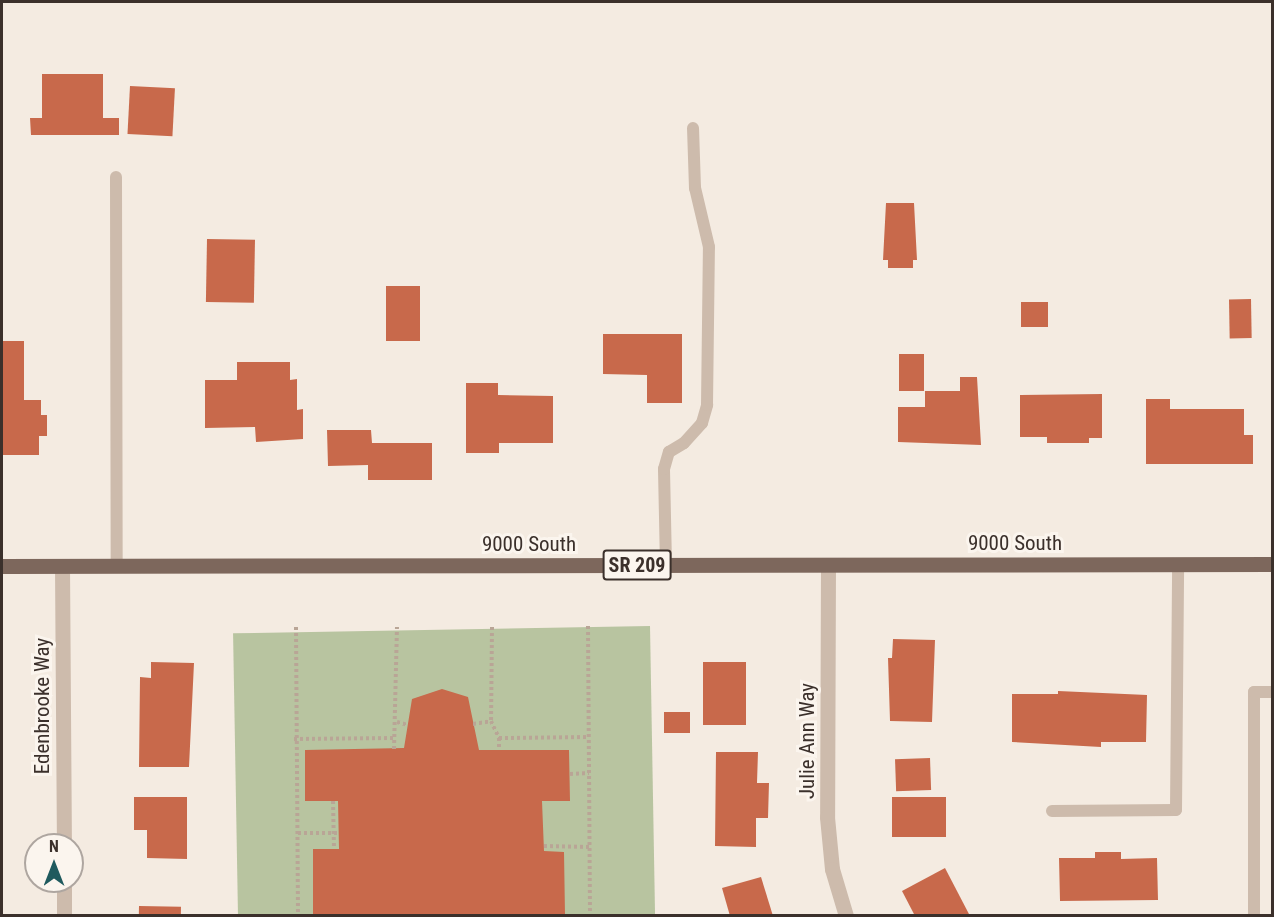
<!DOCTYPE html>
<style>
body{margin:0}
#map{position:relative;width:1274px;height:917px;overflow:hidden;background:#f4ebe1;font-family:"Roboto Condensed",sans-serif}
div>[style]{position:absolute}
.green>*{inset:0;background:#b8c4a0;transform-origin:0 0}
.building>*{inset:0;background:#c8694b;transform-origin:0 0}
.path>*{height:4px;margin-top:-2px;transform-origin:0;background:repeating-linear-gradient(90deg,#b9a596 0 3px,transparent 0 6px)}
.service>*{height:12px;margin:-6px;padding:0 6px;transform-origin:6px;border-radius:6px;background:#cdbbac}
.minor>*{height:15px;margin:-7.5px;padding:0 7.5px;transform-origin:7.5px;border-radius:7.5px;background:#cdbbac}
.primary>*{height:15px;margin:-7.5px;padding:0 7.5px;transform-origin:7.5px;border-radius:7.5px;background:#7d675c}
span{translate:-50% -50%;white-space:nowrap;text-align:center;line-height:1.15;-webkit-text-stroke:6px #fbf5ee;paint-order:stroke}
.shield-label span{padding:2px 4px;background:#fbf5ee;border:2px solid;border-radius:4px;-webkit-text-stroke-width:0}
.shield-label{font-size:20px;color:#3b302b;font-weight:700}
.street-label{font-size:21px;color:#3b302b}
.frame{position:absolute;inset:0;border:3px solid #3b302b;pointer-events:none}
.north{position:absolute;left:24px;top:833px;width:60px;height:60px;box-sizing:border-box;background:#fbf5ee;border:2px solid #aea6a0;border-radius:50%;rotate:0deg;font-size:16px;font-weight:700;line-height:24px;text-align:center;color:#3b302b}
.north::after{content:'';display:block;margin:auto;width:21px;height:27px;background:#1f5a5e;clip-path:polygon(50% 0,100% 100%,50% 72%,0 100%)}
</style>
<div id="map">
<div class="green">
<i style="left:650px;top:626px;width:289px;height:417px;rotate:89deg"></i>
</div>
<div class="building">
<i style="clip-path:polygon(42px 74px,103px 74px,103px 118px,119px 118px,119px 135px,31px 135px,30px 118px,42px 118px)"></i>
<i style="left:130px;top:86px;width:45px;height:48px;rotate:3deg"></i>
<i style="clip-path:polygon(886px 203px,914px 203px,917px 260px,913px 260px,913px 268px,888px 268px,888px 260px,883px 260px)"></i>
<i style="left:207px;top:239px;width:48px;height:63px;rotate:1deg"></i>
<i style="left:386px;top:286px;width:34px;height:55px"></i>
<i style="left:1251px;top:299px;width:39px;height:22px;rotate:89deg"></i>
<i style="left:1021px;top:302px;width:27px;height:25px"></i>
<i style="clip-path:polygon(603px 334px,682px 334px,682px 403px,647px 403px,647px 375px,603px 374px)"></i>
<i style="clip-path:polygon(2px 341px,24px 341px,24px 400px,41px 400px,41px 415px,47px 415px,47px 436px,39px 436px,39px 455px,2px 455px)"></i>
<i style="left:899px;top:354px;width:25px;height:37px"></i>
<i style="clip-path:polygon(237px 362px,290px 362px,290px 380px,297px 379px,297px 410px,303px 409px,303px 439px,256px 442px,255px 427px,205px 428px,205px 380px,237px 380px)"></i>
<i style="clip-path:polygon(960px 377px,977px 377px,981px 445px,898px 442px,898px 407px,925px 407px,925px 391px,960px 391px)"></i>
<i style="clip-path:polygon(466px 383px,498px 383px,498px 395px,553px 396px,553px 443px,499px 443px,499px 453px,466px 453px)"></i>
<i style="clip-path:polygon(1102px 394px,1102px 438px,1089px 438px,1089px 443px,1047px 443px,1047px 437px,1020px 437px,1020px 395px)"></i>
<i style="clip-path:polygon(1146px 399px,1170px 399px,1170px 409px,1244px 409px,1244px 435px,1253px 435px,1253px 464px,1146px 464px)"></i>
<i style="clip-path:polygon(327px 430px,371px 430px,372px 443px,432px 443px,432px 480px,368px 480px,368px 465px,328px 466px)"></i>
<i style="clip-path:polygon(893px 639px,935px 640px,932px 722px,890px 721px,888px 658px,892px 658px)"></i>
<i style="clip-path:polygon(151px 662px,194px 663px,189px 767px,139px 767px,140px 677px,151px 678px)"></i>
<i style="left:746px;top:662px;width:63px;height:43px;rotate:90deg"></i>
<i style="clip-path:polygon(442px 689px,468px 697px,479px 750px,569px 750px,570px 801px,542px 801px,544px 851px,564px 852px,565px 915px,313px 916px,313px 849px,339px 849px,338px 801px,305px 801px,305px 750px,404px 748px,412px 699px)"></i>
<i style="clip-path:polygon(1058px 691px,1147px 695px,1146px 742px,1101px 742px,1101px 747px,1012px 742px,1012px 694px,1058px 694px)"></i>
<i style="left:664px;top:712px;width:26px;height:21px"></i>
<i style="clip-path:polygon(716px 752px,758px 752px,757px 783px,769px 783px,768px 818px,756px 818px,756px 847px,715px 846px)"></i>
<i style="left:930px;top:758px;width:32px;height:35px;rotate:88deg"></i>
<i style="clip-path:polygon(134px 797px,187px 797px,187px 859px,147px 858px,147px 830px,134px 830px)"></i>
<i style="left:892px;top:797px;width:54px;height:40px"></i>
<i style="clip-path:polygon(1095px 852px,1121px 852px,1121px 859px,1157px 858px,1158px 900px,1060px 901px,1059px 858px,1095px 858px)"></i>
<i style="clip-path:polygon(945px 868px,970px 916px,915px 916px,902px 891px)"></i>
<i style="clip-path:polygon(761px 877px,773px 916px,730px 916px,722px 888px)"></i>
<i style="left:139px;top:906px;width:42px;height:10px;rotate:1deg"></i>
</div>
<div class="path">
<i style="left:588px;top:626px;width:290px;rotate:89.6deg"></i>
<i style="left:296px;top:627px;width:289px;rotate:89.6deg"></i>
<i style="left:492px;top:627px;width:94px;rotate:90.6deg"></i>
<i style="left:491px;top:721px;width:19px;rotate:65deg"></i>
<i style="left:499px;top:738px;width:89px;rotate:-0.6deg"></i>
<i style="left:397px;top:722px;width:11px;rotate:15deg"></i>
<i style="left:473px;top:724px;width:18px;rotate:-9deg"></i>
<i style="left:499px;top:738px;width:12px;rotate:90deg"></i>
<i style="left:294px;top:739px;width:100px;rotate:-0.6deg"></i>
<i style="left:394px;top:749px;width:122px;rotate:-88.6deg"></i>
<i style="left:570px;top:774px;width:19px;rotate:-3deg"></i>
<i style="left:333px;top:801px;width:48px;rotate:88.8deg"></i>
<i style="left:298px;top:833px;width:40px"></i>
<i style="left:544px;top:846px;width:46px;rotate:1.2deg"></i>
</div>
<div class="service">
<i style="left:116px;top:177px;width:389px;rotate:89.9deg"></i>
<i style="left:666px;top:565px;width:96px;rotate:-91.2deg"></i>
<i style="left:664px;top:469px;width:18px;rotate:-74deg"></i>
<i style="left:669px;top:452px;width:17px;rotate:-31deg"></i>
<i style="left:684px;top:443px;width:27px;rotate:-48deg"></i>
<i style="left:702px;top:423px;width:19px;rotate:-74deg"></i>
<i style="left:707px;top:405px;width:158px;rotate:-89.3deg"></i>
<i style="left:709px;top:247px;width:61px;rotate:-103.3deg"></i>
<i style="left:695px;top:188px;width:60px;rotate:-91.9deg"></i>
<i style="left:1052px;top:811px;width:124px;rotate:-0.5deg"></i>
<i style="left:1176px;top:810px;width:246px;rotate:-89.5deg"></i>
<i style="left:1254px;top:916px;width:224px;rotate:-90deg"></i>
<i style="left:1254px;top:692px;width:18px"></i>
</div>
<div class="minor">
<i style="left:828px;top:565px;width:252px;rotate:90.2deg"></i>
<i style="left:827px;top:817px;width:52px;rotate:84.5deg"></i>
<i style="left:832px;top:869px;width:49px;rotate:73.4deg"></i>
<i style="left:62px;top:566px;width:279px;rotate:89.6deg"></i>
<i style="left:64px;top:881px;width:35px;rotate:90deg"></i>
</div>
<div class="primary">
<i style="left:2px;top:566px;width:1270px;rotate:-0.09deg"></i>
</div>
<div class="shield-label">
<span style="left:637px;top:565px">SR 209</span>
</div>
<div class="street-label">
<span style="left:1015px;top:543px">9000 South</span>
<span style="left:529px;top:544px">9000 South</span>
<span style="left:42px;top:706px;rotate:-90deg">Edenbrooke Way</span>
<span style="left:807px;top:741px;rotate:-90deg">Julie Ann Way</span>
</div>
<div class="frame"></div>
<div class="north">N</div>
</div>
